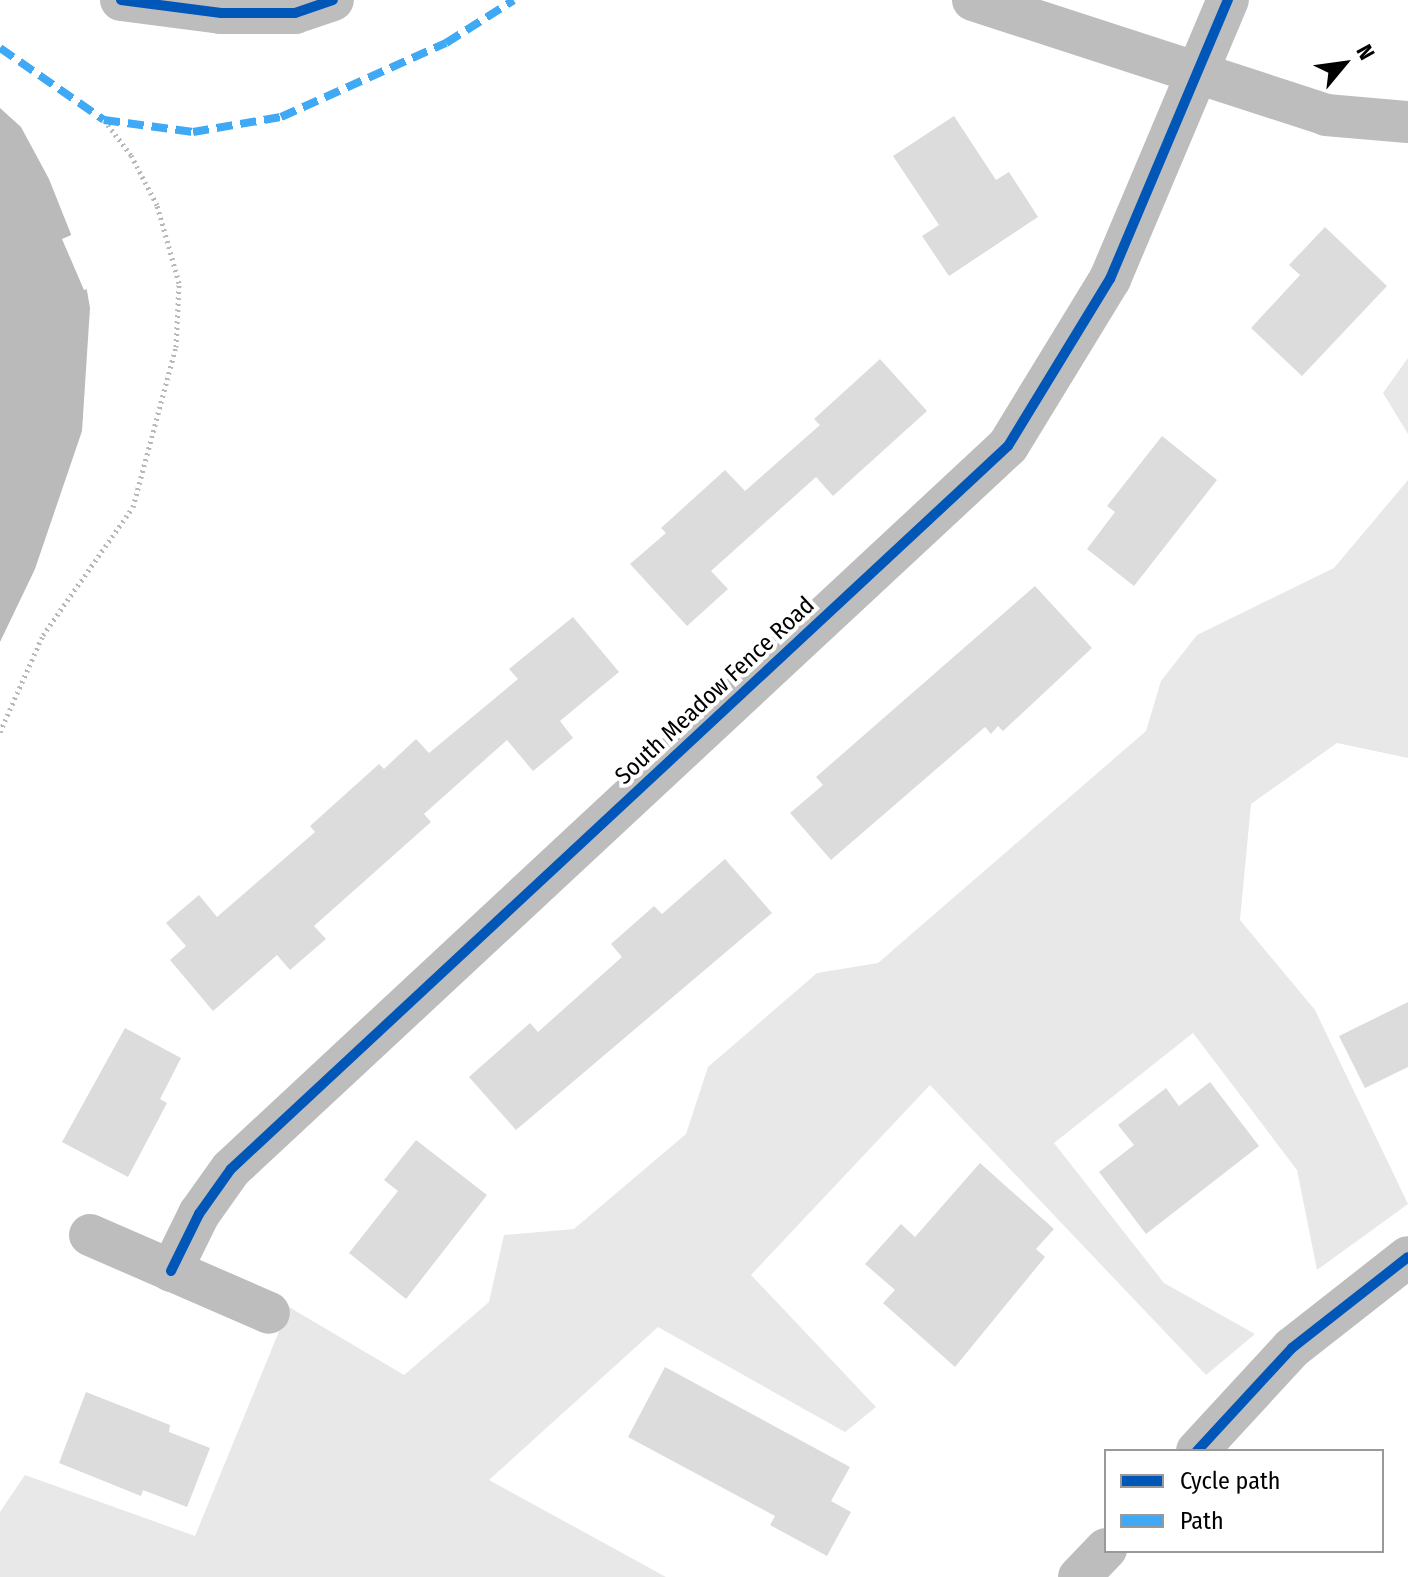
<!DOCTYPE html>
<style>
body{margin:0}
#map{position:relative;width:1408px;height:1577px;overflow:hidden;background:#fff;font-family:"Fira Sans Condensed",sans-serif}
div>[style]{position:absolute}
.green>*{inset:0;background:#e8e8e8}
.water>*{inset:0;background:#bababa}
.pier>*{inset:0;background:#fff}
.building>*{inset:0;background:#dcdcdc}
.path>*{height:5px;margin-top:-2.5px;transform-origin:0;background:repeating-linear-gradient(90deg,#b8b8b8 0 2px,transparent 0 6px)}
.street>*{height:42px;margin:-21px;padding:0 21px;transform-origin:21px;border-radius:21px;background:#bdbdbd}
.quiet>*{height:8px;margin-top:-4px;transform-origin:0;background:repeating-linear-gradient(90deg,#3fa9f5 0 16px,transparent 0 24px)}
.cycleway>*{height:10px;margin:-5px;padding:0 5px;transform-origin:5px;border-radius:5px;background:#0057b8}
span{translate:-50% -50%;white-space:nowrap;text-align:center;line-height:1.15;-webkit-text-stroke:8px #fff;paint-order:stroke}
.street-label{font-size:24px;color:#000}
.legend{position:absolute;left:1104px;top:1449px;width:280px;height:104px;box-sizing:border-box;background:#fff;border:2px solid #999;margin:0;padding:10px 14px;list-style:none;font-size:24px;color:#000}
.legend li{display:flex;align-items:center;gap:16px;height:40px}
.legend b{width:40px;border:2px solid #999}
.north{position:absolute;left:1304px;top:24px;width:80px;height:80px;-webkit-text-stroke:6px #fff;paint-order:stroke;rotate:61deg;font-size:22px;font-weight:700;line-height:32px;text-align:center;color:#000}
.north::after{content:'';display:block;margin:auto;width:28px;height:36px;background:#000;clip-path:polygon(50% 0,100% 100%,50% 72%,0 100%)}
</style>
<div id="map">
<div class="green">
<i style="clip-path:polygon(1408px 358px,1408px 434px,1383px 393px)"></i>
<i style="clip-path:polygon(1408px 480px,1408px 758px,1337px 743px,1251px 804px,1240px 920px,1315px 1010px,1408px 1204px,1317px 1270px,1297px 1170px,1193px 1033px,1054px 1143px,1164px 1283px,1255px 1334px,1206px 1375px,930px 1085px,751px 1275px,876px 1407px,845px 1432px,658px 1327px,489px 1480px,666px 1577px,0 1577px,0 1512px,25px 1475px,195px 1536px,289px 1307px,404px 1375px,489px 1302px,504px 1235px,574px 1229px,686px 1134px,708px 1067px,817px 973px,878px 963px,1146px 731px,1161px 681px,1197px 635px,1334px 568px)"></i>
</div>
<div class="water">
<i style="clip-path:polygon(0 108px,21px 127px,49px 179px,82px 262px,90px 308px,82px 431px,35px 569px,0 642px)"></i>
</div>
<div class="pier">
<i style="clip-path:polygon(76px 233px,90px 288px,84px 290px,62px 239px)"></i>
</div>
<div class="building">
<i style="clip-path:polygon(954px 116px,996px 180px,1009px 172px,1038px 217px,949px 276px,922px 236px,939px 225px,893px 156px)"></i>
<i style="clip-path:polygon(1325px 227px,1387px 286px,1302px 376px,1251px 328px,1300px 275px,1289px 265px)"></i>
<i style="clip-path:polygon(880px 359px,927px 411px,833px 496px,816px 477px,711px 571px,728px 589px,687px 626px,630px 564px,666px 533px,661px 528px,725px 470px,745px 491px,820px 425px,814px 419px)"></i>
<i style="clip-path:polygon(1162px 436px,1217px 480px,1134px 586px,1087px 549px,1115px 512px,1107px 506px)"></i>
<i style="clip-path:polygon(1035px 586px,1092px 648px,1003px 731px,998px 726px,991px 734px,985px 727px,831px 860px,790px 813px,823px 785px,816px 777px)"></i>
<i style="clip-path:polygon(573px 617px,619px 672px,560px 721px,573px 738px,533px 771px,507px 740px,424px 814px,431px 822px,314px 926px,326px 939px,290px 970px,277px 955px,213px 1011px,170px 960px,186px 946px,166px 923px,199px 895px,217px 917px,315px 832px,310px 826px,379px 764px,384px 769px,416px 739px,429px 753px,518px 679px,509px 669px)"></i>
<i style="clip-path:polygon(725px 859px,772px 913px,516px 1130px,469px 1077px,530px 1023px,538px 1032px,622px 957px,611px 944px,654px 906px,662px 914px)"></i>
<i style="clip-path:polygon(1408px 1002px,1408px 1067px,1365px 1088px,1339px 1036px)"></i>
<i style="clip-path:polygon(125px 1028px,181px 1058px,160px 1099px,167px 1103px,128px 1177px,62px 1142px)"></i>
<i style="clip-path:polygon(1210px 1082px,1259px 1146px,1146px 1234px,1099px 1172px,1134px 1145px,1118px 1125px,1166px 1088px,1179px 1106px)"></i>
<i style="clip-path:polygon(416px 1140px,487px 1195px,406px 1299px,349px 1253px,398px 1191px,384px 1180px)"></i>
<i style="clip-path:polygon(980px 1163px,1054px 1229px,1036px 1249px,1045px 1257px,955px 1367px,883px 1303px,895px 1290px,865px 1264px,901px 1224px,915px 1237px)"></i>
<i style="clip-path:polygon(665px 1367px,850px 1467px,831px 1501px,851px 1512px,827px 1556px,770px 1525px,775px 1516px,628px 1437px)"></i>
<i style="clip-path:polygon(86px 1392px,170px 1425px,169px 1432px,210px 1448px,187px 1507px,143px 1490px,141px 1496px,59px 1463px)"></i>
</div>
<div class="path">
<i style="left:0;top:732px;width:106px;rotate:-66.1deg"></i>
<i style="left:43px;top:635px;width:156px;rotate:-54.9deg"></i>
<i style="left:133px;top:507px;width:166px;rotate:-75deg"></i>
<i style="left:176px;top:347px;width:64px;rotate:-87.3deg"></i>
<i style="left:179px;top:283px;width:81px;rotate:-105.8deg"></i>
<i style="left:157px;top:205px;width:56px;rotate:-117.5deg"></i>
<i style="left:131px;top:155px;width:44px;rotate:-127.6deg"></i>
</div>
<div class="street">
<i style="left:121px;top:0;width:101px;rotate:7.4deg"></i>
<i style="left:221px;top:13px;width:74px"></i>
<i style="left:295px;top:13px;width:40px;rotate:-18.9deg"></i>
<i style="left:973px;top:0;width:371px;rotate:18deg"></i>
<i style="left:1326px;top:115px;width:82px;rotate:4.9deg"></i>
<i style="left:90px;top:1235px;width:195px;rotate:23.5deg"></i>
<i style="left:171px;top:1271px;width:64px;rotate:-63.8deg"></i>
<i style="left:199px;top:1214px;width:55px;rotate:-54.6deg"></i>
<i style="left:231px;top:1169px;width:1061px;rotate:-42.94deg"></i>
<i style="left:1008px;top:446px;width:196px;rotate:-58.6deg"></i>
<i style="left:1110px;top:279px;width:303px;rotate:-67.1deg"></i>
<i style="left:1197px;top:1451px;width:140px;rotate:-47.3deg"></i>
<i style="left:1292px;top:1348px;width:147px;rotate:-38.1deg"></i>
<i style="left:1079px;top:1577px;width:39px;rotate:-46deg"></i>
</div>
<div class="quiet">
<i style="left:0;top:48px;width:126px;rotate:34.7deg"></i>
<i style="left:104px;top:120px;width:90px;rotate:7.7deg"></i>
<i style="left:193px;top:132px;width:89px;rotate:-9.7deg"></i>
<i style="left:281px;top:117px;width:181px;rotate:-24.2deg"></i>
<i style="left:446px;top:43px;width:80px;rotate:-32.3deg"></i>
</div>
<div class="cycleway">
<i style="left:121px;top:0;width:101px;rotate:7.4deg"></i>
<i style="left:221px;top:13px;width:74px"></i>
<i style="left:295px;top:13px;width:40px;rotate:-18.9deg"></i>
<i style="left:171px;top:1271px;width:64px;rotate:-63.8deg"></i>
<i style="left:199px;top:1214px;width:55px;rotate:-54.6deg"></i>
<i style="left:231px;top:1169px;width:1061px;rotate:-42.94deg"></i>
<i style="left:1008px;top:446px;width:196px;rotate:-58.6deg"></i>
<i style="left:1110px;top:279px;width:303px;rotate:-67.1deg"></i>
<i style="left:1197px;top:1451px;width:140px;rotate:-47.3deg"></i>
<i style="left:1292px;top:1348px;width:147px;rotate:-38.1deg"></i>
</div>
<div class="street-label">
<span style="left:715px;top:691px;rotate:-43deg">South Meadow Fence Road</span>
</div>
<ul class="legend">
<li><b style="height:10px;background:#0057b8"></b>Cycle path</li>
<li><b style="height:10px;background:#3fa9f5"></b>Path</li>
</ul>
<div class="north">N</div>
</div>
